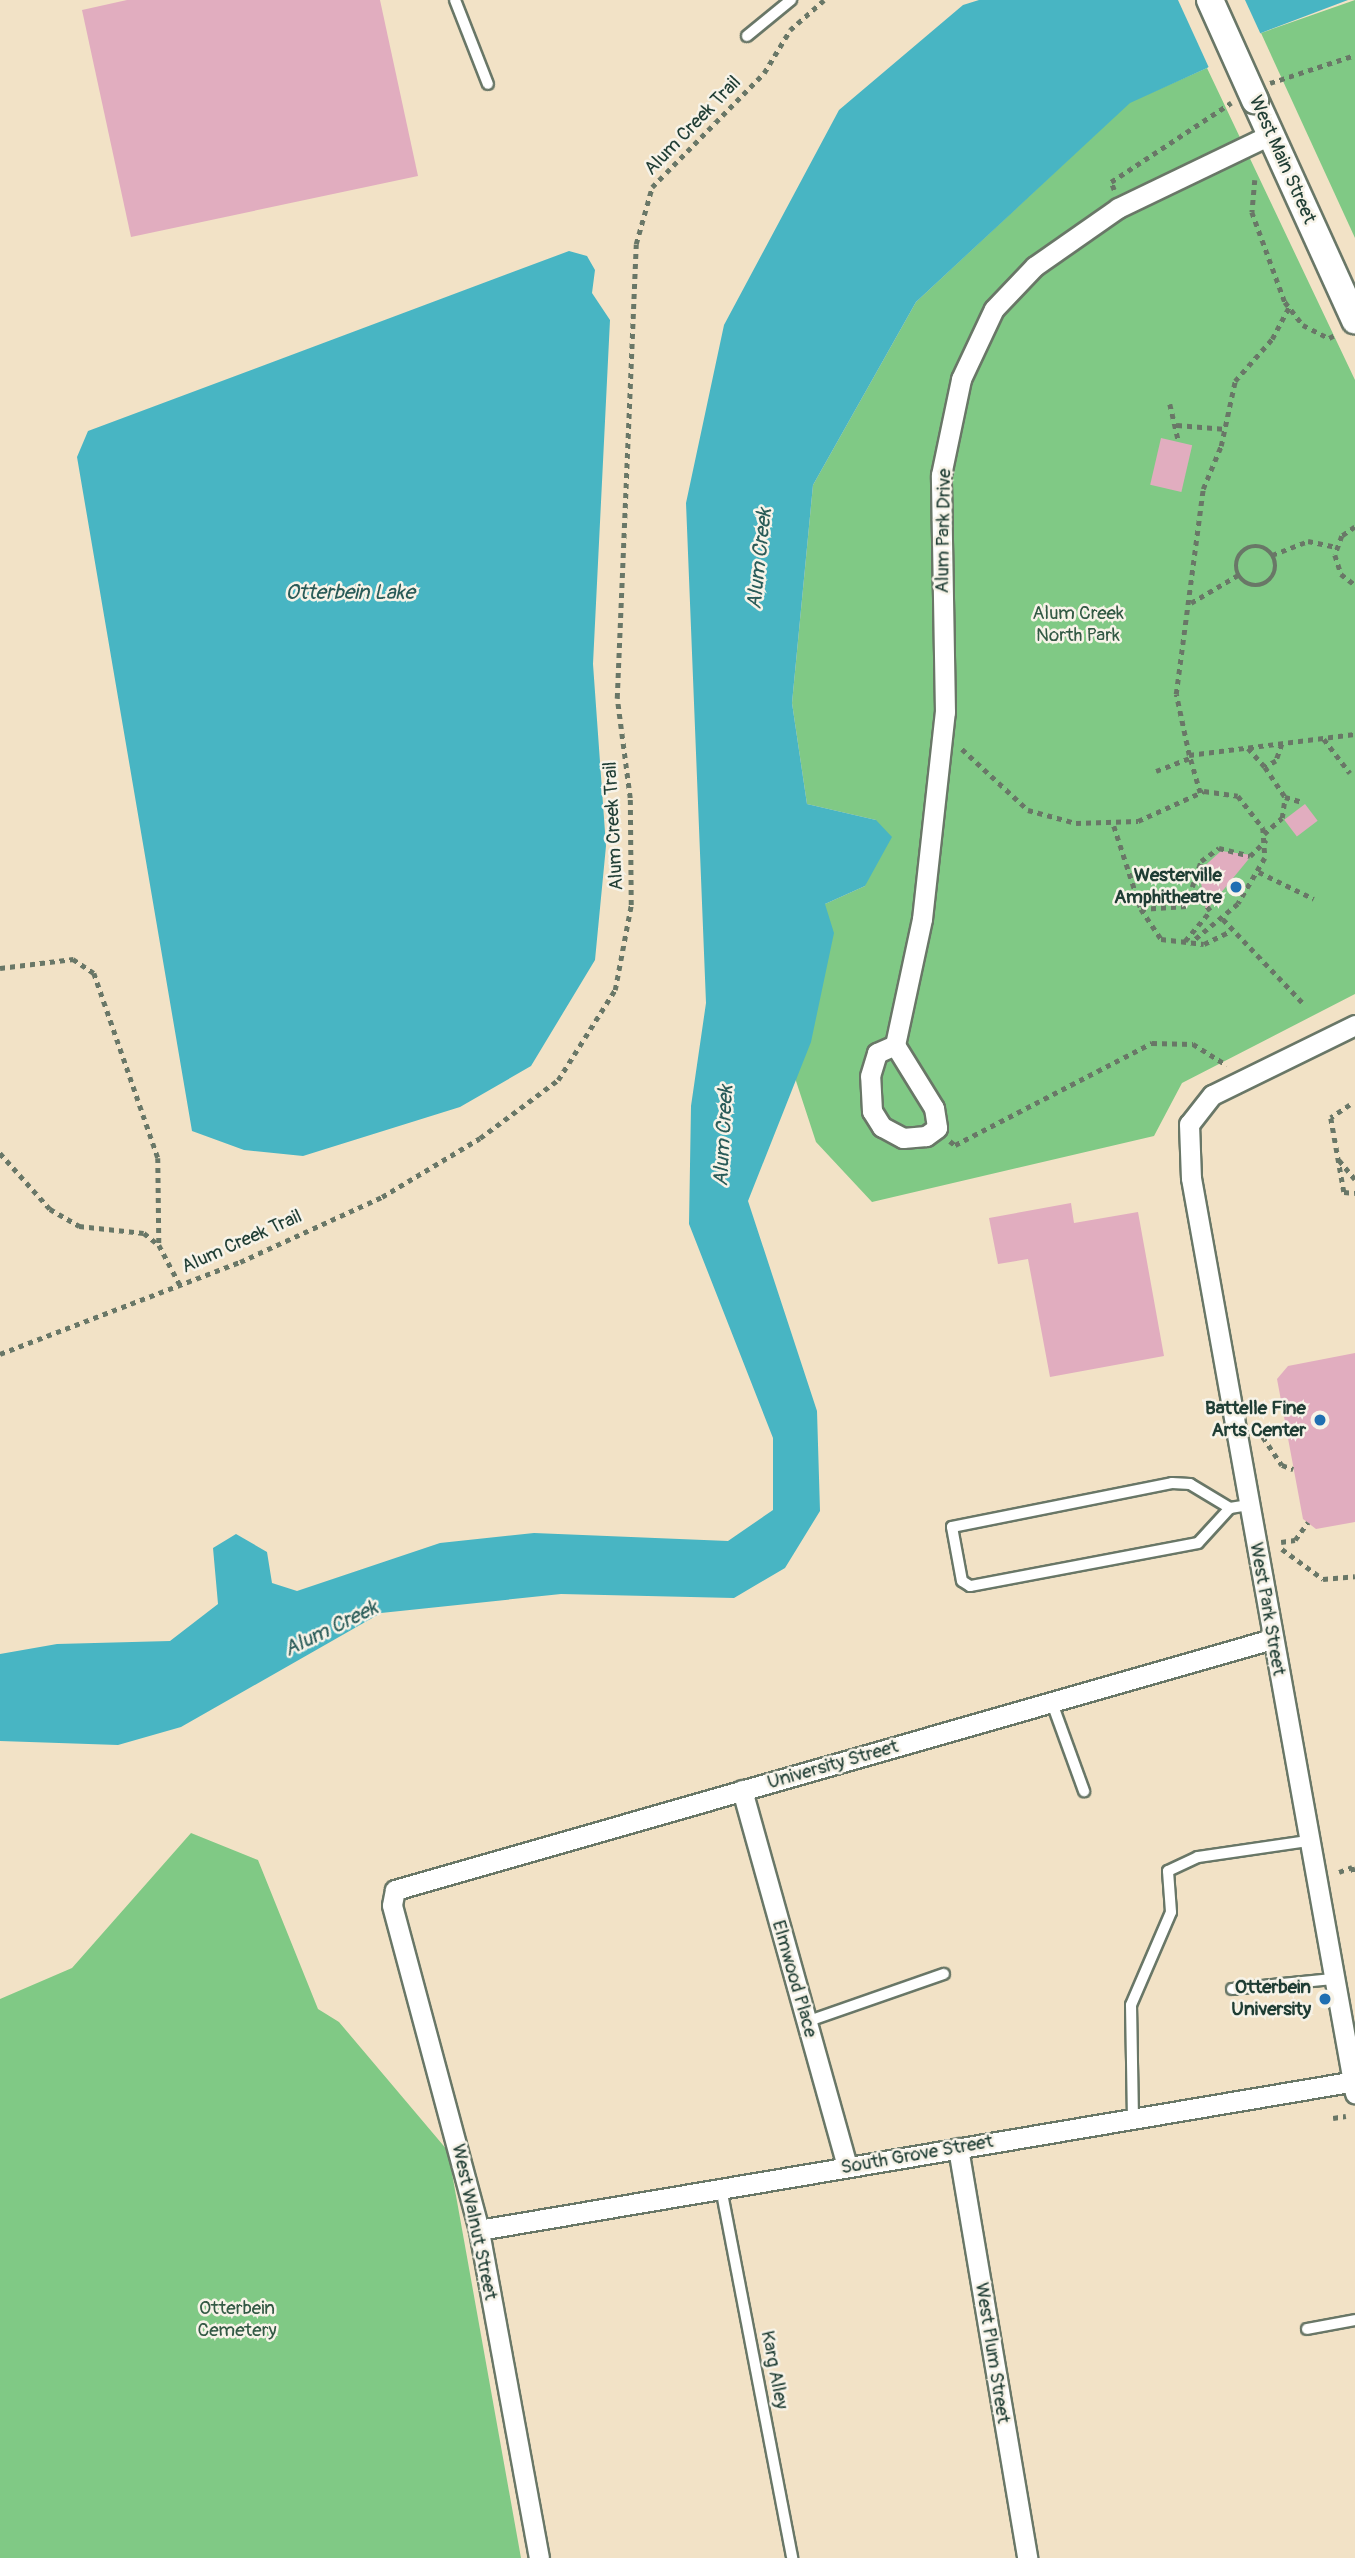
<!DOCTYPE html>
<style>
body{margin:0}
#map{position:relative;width:1355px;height:2558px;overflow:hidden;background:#f2e2c6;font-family:Pangolin,sans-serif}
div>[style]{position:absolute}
.green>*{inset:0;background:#80c985}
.water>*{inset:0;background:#48b5c3}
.pier>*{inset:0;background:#f2e2c6}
.building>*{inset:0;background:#e1adbf;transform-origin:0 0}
.path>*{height:4.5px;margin-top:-2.25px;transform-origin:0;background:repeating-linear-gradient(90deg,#697767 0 5px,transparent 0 10px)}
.path>.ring{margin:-2.25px;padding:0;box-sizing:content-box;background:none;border:4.5px solid #697767;border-radius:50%}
.roads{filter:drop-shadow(2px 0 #697767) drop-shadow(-2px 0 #697767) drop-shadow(0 2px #697767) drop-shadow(0 -2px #697767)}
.lane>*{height:10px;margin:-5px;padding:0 5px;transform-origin:5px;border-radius:5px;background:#fff}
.street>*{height:19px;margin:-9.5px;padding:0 9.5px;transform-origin:9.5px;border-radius:9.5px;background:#fff}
.secondary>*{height:26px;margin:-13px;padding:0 13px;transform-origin:13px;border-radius:13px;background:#fff}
.bridges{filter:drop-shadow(2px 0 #697767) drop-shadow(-2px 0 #697767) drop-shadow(0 2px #697767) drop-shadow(0 -2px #697767)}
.secondary-bridge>*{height:26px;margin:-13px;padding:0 13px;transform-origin:13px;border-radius:13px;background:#fff}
.dots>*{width:19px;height:19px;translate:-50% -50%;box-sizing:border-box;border:4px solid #f7f3e8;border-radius:50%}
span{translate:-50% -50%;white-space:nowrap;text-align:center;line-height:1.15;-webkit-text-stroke:5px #f7f3e8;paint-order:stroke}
.street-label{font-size:19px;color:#1f3d34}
.park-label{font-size:19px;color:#325944}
.poi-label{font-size:19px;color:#1f3d34;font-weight:700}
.right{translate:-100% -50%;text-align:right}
.water-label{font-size:21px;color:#295b58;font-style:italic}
</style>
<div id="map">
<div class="green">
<i style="clip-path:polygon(1355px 0,1355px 238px,1261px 33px)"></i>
<i style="clip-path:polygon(1207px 68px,1355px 380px,1355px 994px,1182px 1083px,1154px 1136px,872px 1202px,816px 1142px,759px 968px,825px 904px,865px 886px,876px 820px,807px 804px,792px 703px,813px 485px,916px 302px,1130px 102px)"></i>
<i style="clip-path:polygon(191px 1833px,258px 1860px,318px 2009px,339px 2022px,448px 2151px,521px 2558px,0 2558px,0 1999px,72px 1968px)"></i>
</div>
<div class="water">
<i style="clip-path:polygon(979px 0,1348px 0,1261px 33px,1207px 68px,1130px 103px,916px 302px,813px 485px,792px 703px,807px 804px,876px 820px,892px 837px,865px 886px,825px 904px,834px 933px,811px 1042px,748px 1201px,817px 1411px,820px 1511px,785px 1568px,734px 1598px,561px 1594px,381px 1613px,181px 1727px,118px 1745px,0 1741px,0 1654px,57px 1644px,170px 1641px,218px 1604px,213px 1548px,236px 1534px,267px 1552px,272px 1583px,297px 1591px,440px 1543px,534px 1533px,728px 1541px,773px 1510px,773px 1438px,689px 1224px,691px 1106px,706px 1003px,686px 503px,724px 325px,839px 110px,963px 5px)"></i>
<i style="clip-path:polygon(569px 251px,587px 256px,595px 270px,592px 293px,610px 320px,593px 664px,606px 846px,595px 960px,531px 1066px,460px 1107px,303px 1156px,244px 1150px,192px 1131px,77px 457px,88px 431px)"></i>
</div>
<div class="pier">
<i style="clip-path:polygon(1178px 0,1245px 0,1262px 37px,1210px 70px)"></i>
</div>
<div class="building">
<i style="clip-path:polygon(127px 0,380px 0,418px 176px,131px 237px,82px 10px)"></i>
<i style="left:1161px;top:438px;width:32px;height:48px;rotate:13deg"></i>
<i style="left:1305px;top:804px;width:21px;height:26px;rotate:53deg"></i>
<i style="clip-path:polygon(1221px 851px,1252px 855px,1206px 911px,1199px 871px)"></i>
<i style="clip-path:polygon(1071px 1203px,1074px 1223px,1138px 1212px,1164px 1356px,1050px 1377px,1028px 1259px,998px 1264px,989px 1218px)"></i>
<i style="clip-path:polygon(1355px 1353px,1355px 1522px,1316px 1529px,1303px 1519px,1277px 1379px,1288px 1366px)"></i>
</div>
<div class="path">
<i style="left:1270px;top:83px;width:89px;rotate:-18.2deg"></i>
<i style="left:1255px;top:180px;width:32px;rotate:95deg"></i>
<i style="left:1252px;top:212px;width:96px;rotate:69.9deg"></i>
<i style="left:1285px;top:302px;width:29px;rotate:52deg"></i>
<i style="left:1303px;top:325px;width:29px;rotate:27deg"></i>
<i style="left:1329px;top:338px;width:9px;rotate:-27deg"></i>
<i style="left:1114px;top:190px;width:9px;rotate:-111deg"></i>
<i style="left:1111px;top:182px;width:144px;rotate:-33.4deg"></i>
<i style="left:1170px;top:404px;width:39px;rotate:77deg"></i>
<i style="left:1177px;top:425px;width:49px;rotate:4.7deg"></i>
<i style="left:1355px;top:527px;width:16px;rotate:145deg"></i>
<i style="left:1342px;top:536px;width:20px;rotate:110deg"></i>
<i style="left:1335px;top:555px;width:20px;rotate:72deg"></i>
<i style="left:1341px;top:574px;width:18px;rotate:38deg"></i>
<i class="ring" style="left:1236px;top:546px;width:35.5px;height:35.5px"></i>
<i style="left:1272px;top:555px;width:39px;rotate:-21deg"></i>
<i style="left:1308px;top:541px;width:29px;rotate:12deg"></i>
<i style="left:1191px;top:603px;width:55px;rotate:-30.8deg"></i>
<i style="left:1324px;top:739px;width:43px;rotate:52.6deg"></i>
<i style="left:1282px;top:744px;width:18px;rotate:109deg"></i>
<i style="left:1276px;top:761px;width:13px;rotate:151deg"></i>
<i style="left:1265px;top:767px;width:36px;rotate:56deg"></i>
<i style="left:1285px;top:797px;width:19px;rotate:16deg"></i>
<i style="left:1248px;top:748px;width:25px;rotate:48deg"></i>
<i style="left:962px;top:749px;width:90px;rotate:42.7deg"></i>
<i style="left:1028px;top:810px;width:50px;rotate:15.2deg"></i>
<i style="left:1076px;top:823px;width:62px;rotate:-1.8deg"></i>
<i style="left:1138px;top:821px;width:72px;rotate:-24.4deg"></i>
<i style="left:1204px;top:791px;width:34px;rotate:8deg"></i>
<i style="left:1238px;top:796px;width:41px;rotate:52deg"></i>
<i style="left:1263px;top:828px;width:30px;rotate:86deg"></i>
<i style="left:1265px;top:858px;width:53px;rotate:120.4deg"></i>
<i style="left:1238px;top:904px;width:60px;rotate:140.4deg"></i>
<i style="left:1189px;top:755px;width:62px;rotate:-102deg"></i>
<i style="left:1176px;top:694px;width:207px;rotate:-82.5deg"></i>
<i style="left:1203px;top:489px;width:47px;rotate:-67.3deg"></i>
<i style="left:1221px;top:446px;width:66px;rotate:-77.8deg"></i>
<i style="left:1235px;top:381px;width:56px;rotate:-48.6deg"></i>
<i style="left:1272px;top:339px;width:36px;rotate:-62deg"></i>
<i style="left:1156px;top:771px;width:36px;rotate:-21deg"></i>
<i style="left:1200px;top:793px;width:40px;rotate:-106deg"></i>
<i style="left:1189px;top:755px;width:167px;rotate:-7.2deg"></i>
<i style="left:1114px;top:826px;width:87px;rotate:72deg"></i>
<i style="left:1141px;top:909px;width:46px;rotate:-3.7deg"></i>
<i style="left:1264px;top:834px;width:24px;rotate:-42deg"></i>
<i style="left:1282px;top:818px;width:21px;rotate:-82deg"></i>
<i style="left:1259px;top:872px;width:61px;rotate:26.1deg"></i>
<i style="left:1141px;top:909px;width:36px;rotate:56deg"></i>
<i style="left:1161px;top:939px;width:43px;rotate:6.6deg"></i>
<i style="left:1204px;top:944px;width:28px;rotate:-26deg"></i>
<i style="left:1223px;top:919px;width:115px;rotate:46.4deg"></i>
<i style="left:1185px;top:941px;width:39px;rotate:-50deg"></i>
<i style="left:1210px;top:911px;width:30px;rotate:-127deg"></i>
<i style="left:1192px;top:887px;width:28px;rotate:-71deg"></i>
<i style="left:1201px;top:861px;width:22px;rotate:-36deg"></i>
<i style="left:1219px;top:848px;width:32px;rotate:14deg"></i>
<i style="left:1250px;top:856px;width:23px;rotate:-45deg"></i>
<i style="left:0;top:968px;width:74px;rotate:-7deg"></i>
<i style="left:73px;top:959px;width:25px;rotate:34deg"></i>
<i style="left:94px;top:973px;width:196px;rotate:70.9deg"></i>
<i style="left:158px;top:1158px;width:87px;rotate:89.3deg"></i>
<i style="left:1350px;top:1105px;width:23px;rotate:146deg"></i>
<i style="left:1331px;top:1118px;width:75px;rotate:80deg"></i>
<i style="left:1344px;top:1192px;width:11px;rotate:5deg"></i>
<i style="left:950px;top:1141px;width:6px;rotate:39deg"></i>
<i style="left:955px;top:1145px;width:222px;rotate:-27.4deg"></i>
<i style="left:1152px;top:1043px;width:41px;rotate:1.4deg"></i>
<i style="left:1193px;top:1044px;width:40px;rotate:32deg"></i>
<i style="left:0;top:1153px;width:75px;rotate:48.2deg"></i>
<i style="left:50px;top:1209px;width:34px;rotate:30deg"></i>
<i style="left:79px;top:1226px;width:65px;rotate:6.1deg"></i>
<i style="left:144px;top:1233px;width:19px;rotate:39deg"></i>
<i style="left:159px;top:1245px;width:45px;rotate:62.3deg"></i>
<i style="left:1339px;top:1160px;width:25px;rotate:50deg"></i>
<i style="left:0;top:1354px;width:257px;rotate:-21deg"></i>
<i style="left:240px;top:1262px;width:156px;rotate:-24.6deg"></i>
<i style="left:382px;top:1197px;width:114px;rotate:-31deg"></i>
<i style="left:480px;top:1138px;width:97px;rotate:-36.6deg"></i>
<i style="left:558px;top:1080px;width:107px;rotate:-57.7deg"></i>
<i style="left:615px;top:990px;width:86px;rotate:-79.3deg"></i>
<i style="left:631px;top:905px;width:107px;rotate:-90.5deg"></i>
<i style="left:630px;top:798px;width:101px;rotate:-97.4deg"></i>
<i style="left:617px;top:698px;width:454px;rotate:-87.6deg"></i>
<i style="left:636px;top:244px;width:59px;rotate:-74.3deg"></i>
<i style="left:652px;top:187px;width:160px;rotate:-45.5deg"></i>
<i style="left:764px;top:73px;width:50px;rotate:-58.8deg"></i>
<i style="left:790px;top:30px;width:45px;rotate:-41.4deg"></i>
<i style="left:1263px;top:1437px;width:34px;rotate:56deg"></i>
<i style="left:1282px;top:1465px;width:12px;rotate:20deg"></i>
<i style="left:1281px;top:1542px;width:14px;rotate:-8deg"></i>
<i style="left:1295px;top:1540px;width:22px;rotate:-54deg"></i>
<i style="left:1282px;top:1549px;width:51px;rotate:36.2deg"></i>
<i style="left:1323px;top:1579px;width:32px;rotate:-5deg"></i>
<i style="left:1339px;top:1872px;width:14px;rotate:-21deg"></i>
<i style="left:1352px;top:1867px;width:8px;rotate:67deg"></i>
<i style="left:1333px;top:2118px;width:13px;rotate:-9deg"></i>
</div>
<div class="roads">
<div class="lane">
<i style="left:455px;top:0;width:90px;rotate:68.6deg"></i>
<i style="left:747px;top:36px;width:57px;rotate:-39.3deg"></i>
<i style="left:1230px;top:1508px;width:47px;rotate:132.4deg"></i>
<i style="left:1198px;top:1543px;width:232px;rotate:169.3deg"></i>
<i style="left:970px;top:1586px;width:9px;rotate:-148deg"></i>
<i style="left:962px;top:1581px;width:55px;rotate:-100.5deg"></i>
<i style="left:952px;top:1527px;width:224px;rotate:-11.3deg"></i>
<i style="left:1172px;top:1483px;width:18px;rotate:3deg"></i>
<i style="left:1190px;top:1484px;width:47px;rotate:31deg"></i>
<i style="left:1230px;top:1508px;width:19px;rotate:-9deg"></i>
<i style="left:1052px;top:1703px;width:94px;rotate:70deg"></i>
<i style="left:1232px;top:1989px;width:101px;rotate:-5.7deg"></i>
<i style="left:806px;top:2022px;width:146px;rotate:-19.2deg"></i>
<i style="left:1133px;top:2119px;width:114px;rotate:-91deg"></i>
<i style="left:1131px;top:2005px;width:101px;rotate:-66.7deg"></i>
<i style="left:1171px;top:1912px;width:41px;rotate:-94.2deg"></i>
<i style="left:1168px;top:1871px;width:33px;rotate:-25deg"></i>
<i style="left:1198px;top:1857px;width:111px;rotate:-8.3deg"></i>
<i style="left:721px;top:2188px;width:377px;rotate:79.1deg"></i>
<i style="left:1307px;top:2329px;width:49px;rotate:-10.6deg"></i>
</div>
<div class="street">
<i style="left:1355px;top:1025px;width:159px;rotate:153.9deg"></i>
<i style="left:1212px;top:1095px;width:37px;rotate:128deg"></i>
<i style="left:1189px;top:1124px;width:54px;rotate:87.9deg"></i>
<i style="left:1191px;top:1178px;width:930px;rotate:79.84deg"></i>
<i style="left:895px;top:1045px;width:74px;rotate:58.2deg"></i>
<i style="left:934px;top:1108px;width:20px;rotate:81deg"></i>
<i style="left:937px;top:1128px;width:14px;rotate:144deg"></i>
<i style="left:926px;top:1136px;width:23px;rotate:175deg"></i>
<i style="left:903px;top:1138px;width:24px;rotate:-152deg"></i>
<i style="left:882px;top:1127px;width:19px;rotate:-122deg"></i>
<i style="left:872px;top:1111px;width:35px;rotate:-93deg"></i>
<i style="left:870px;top:1076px;width:24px;rotate:-73deg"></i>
<i style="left:877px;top:1053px;width:20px;rotate:-24deg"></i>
<i style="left:895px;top:1045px;width:129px;rotate:-77.9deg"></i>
<i style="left:922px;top:919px;width:208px;rotate:-83.7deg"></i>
<i style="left:945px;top:712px;width:237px;rotate:-91deg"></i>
<i style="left:941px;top:475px;width:98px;rotate:-78.2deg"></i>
<i style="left:961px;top:379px;width:77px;rotate:-64.8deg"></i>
<i style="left:994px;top:309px;width:59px;rotate:-46.4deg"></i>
<i style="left:1035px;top:266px;width:101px;rotate:-34.9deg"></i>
<i style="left:1118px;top:208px;width:169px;rotate:-25.7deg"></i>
<i style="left:742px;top:1790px;width:391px;rotate:74.4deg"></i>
<i style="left:958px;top:2148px;width:416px;rotate:80.4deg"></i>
<i style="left:479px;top:2230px;width:889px;rotate:-9.65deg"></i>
<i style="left:539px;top:2558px;width:333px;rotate:-100.4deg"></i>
<i style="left:479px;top:2230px;width:336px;rotate:-105deg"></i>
<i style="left:392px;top:1905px;width:15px;rotate:-79deg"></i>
<i style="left:395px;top:1890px;width:912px;rotate:-15.97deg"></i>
</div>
<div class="secondary">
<i style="left:1255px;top:100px;width:242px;rotate:65.6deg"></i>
</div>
</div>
<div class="bridges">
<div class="secondary-bridge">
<i style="left:1210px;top:0;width:110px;rotate:65.8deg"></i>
</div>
</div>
<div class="dots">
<i style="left:1236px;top:887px;background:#1f6fb2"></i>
<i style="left:1320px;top:1420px;background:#1f6fb2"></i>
<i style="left:1325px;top:1999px;background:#1f6fb2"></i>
</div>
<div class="street-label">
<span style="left:693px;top:126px;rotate:-46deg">Alum Creek Trail</span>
<span style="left:1282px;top:160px;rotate:66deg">West Main Street</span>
<span style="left:944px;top:531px;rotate:-89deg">Alum Park Drive</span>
<span style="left:614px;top:826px;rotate:-93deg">Alum Creek Trail</span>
<span style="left:242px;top:1242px;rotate:-24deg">Alum Creek Trail</span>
<span style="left:1267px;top:1609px;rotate:80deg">West Park Street</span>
<span style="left:833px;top:1765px;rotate:-16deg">University Street</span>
<span style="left:794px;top:1979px;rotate:74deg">Elmwood Place</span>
<span style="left:917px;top:2155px;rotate:-10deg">South Grove Street</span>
<span style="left:474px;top:2222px;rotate:78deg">West Walnut Street</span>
<span style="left:992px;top:2353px;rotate:81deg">West Plum Street</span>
<span style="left:774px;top:2370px;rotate:79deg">Karg Alley</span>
</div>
<div class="park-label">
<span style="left:1078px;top:625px">Alum Creek<br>North Park</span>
<span style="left:237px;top:2320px">Otterbein<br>Cemetery</span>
</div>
<div class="poi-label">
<span class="right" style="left:1222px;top:887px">Westerville<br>Amphitheatre</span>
<span class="right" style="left:1306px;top:1420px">Battelle Fine<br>Arts Center</span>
<span class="right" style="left:1311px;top:1999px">Otterbein<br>University</span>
</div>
<div class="water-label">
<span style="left:760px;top:559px;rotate:-84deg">Alum Creek</span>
<span style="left:350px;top:593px">Otterbein Lake</span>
<span style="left:724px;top:1136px;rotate:-87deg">Alum Creek</span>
<span style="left:331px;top:1629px;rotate:-26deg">Alum Creek</span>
</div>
</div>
